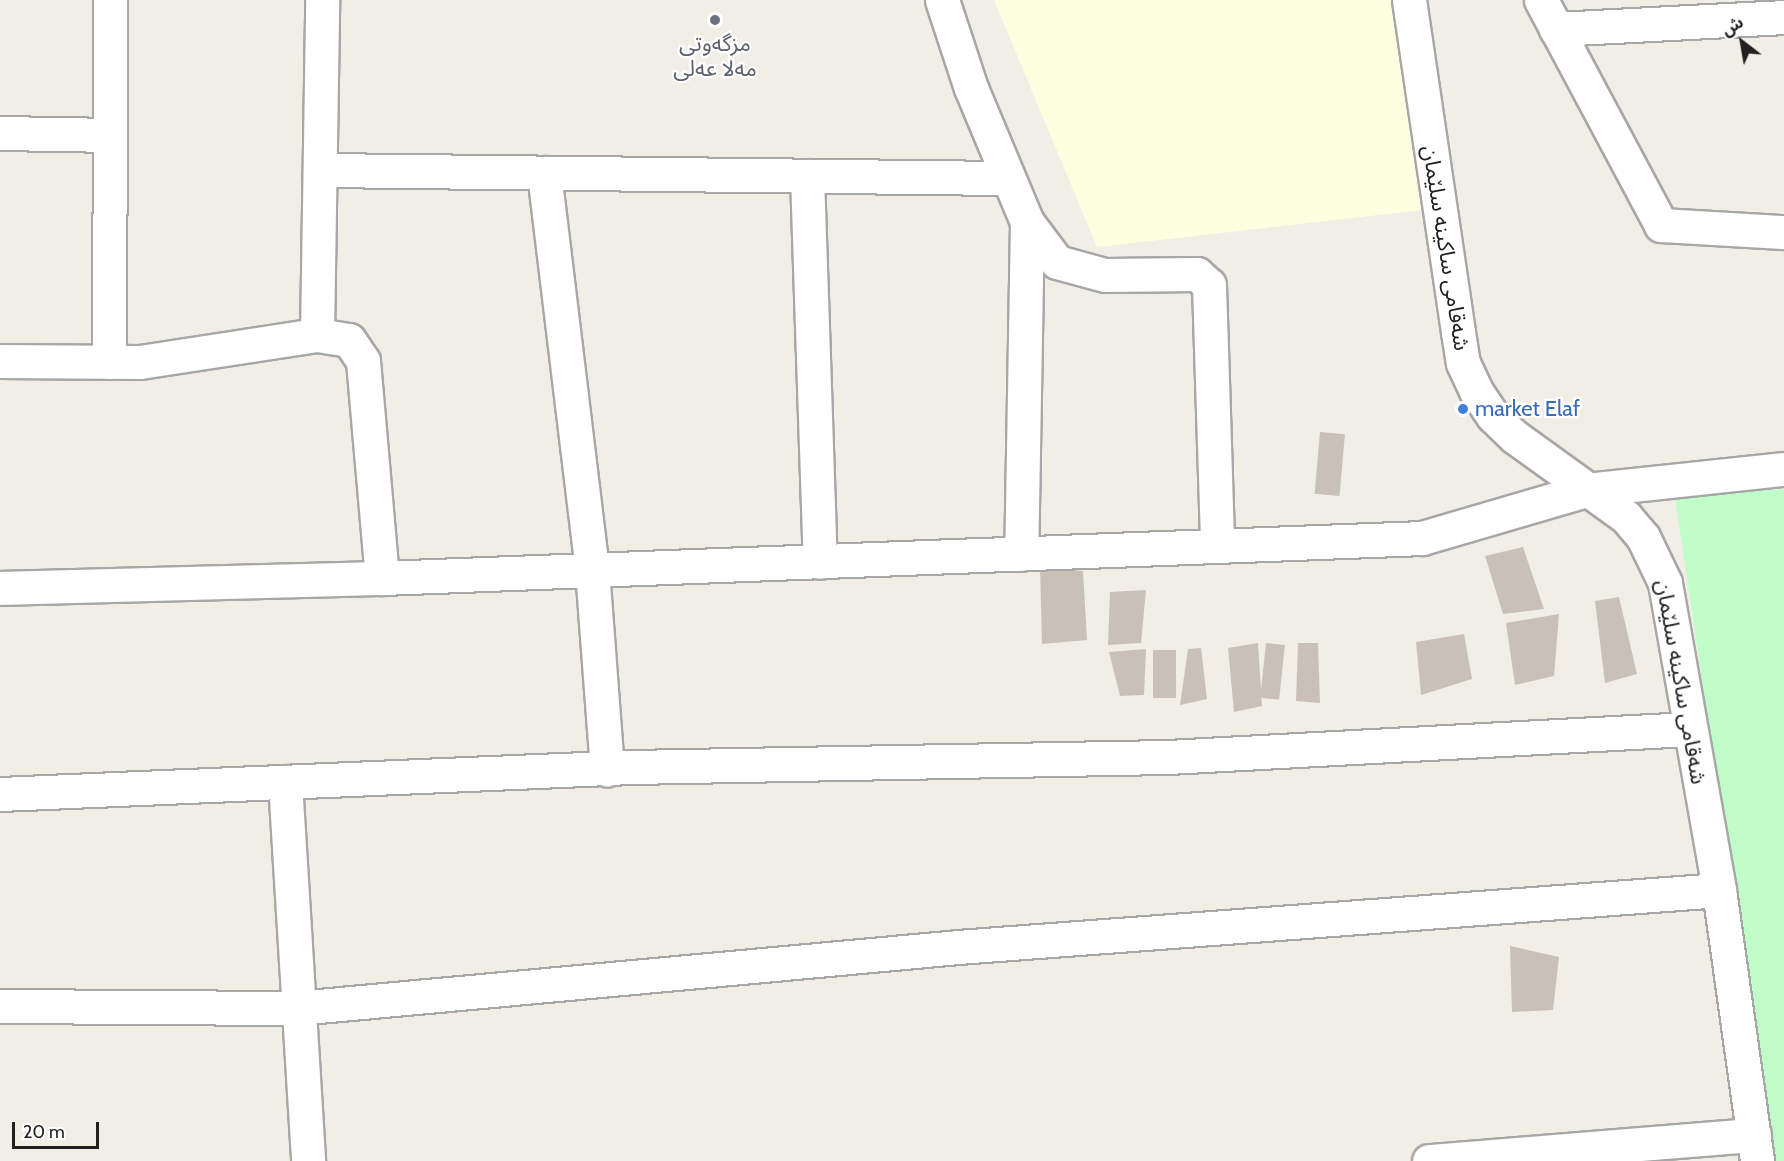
<!DOCTYPE html>
<meta charset="utf-8">
<style>
body{margin:0}
#map{position:relative;width:1784px;height:1161px;overflow:hidden;background:#f1eee5;font-family:Cabin,"Noto Sans Arabic",sans-serif}
div>[style]{position:absolute}
.education>*{inset:0;background:#fdffe0}
.park>*{inset:0;background:#c1fdc9}
.building>*{inset:0;background:#c9c1b8;transform-origin:0 0}
.roads{filter:drop-shadow(2px 0 #a7a7a7) drop-shadow(-2px 0 #a7a7a7) drop-shadow(0 2px #a7a7a7) drop-shadow(0 -2px #a7a7a7)}
.minor>*{height:33px;margin:-16.5px;padding:0 16.5px;transform-origin:16.5px;border-radius:16.5px;background:#fff}
.dots>*{width:16px;height:16px;translate:-50% -50%;box-sizing:border-box;border:3px solid #fff;border-radius:50%}
span{translate:-50% -50%;white-space:nowrap;text-align:center;line-height:1.15;-webkit-text-stroke:4.5px #fff;paint-order:stroke}
.worship-label{font-size:22px;color:#5b616d}
.street-label{font-size:22px;color:#202020}
.shop-label{font-size:22px;color:#366cbe}
.left{translate:0 -50%;text-align:left}
.north{position:absolute;left:1712px;top:12px;width:60px;height:60px;-webkit-text-stroke:4px #fff;paint-order:stroke;rotate:329deg;font-size:16px;font-weight:700;line-height:24px;text-align:center;color:#202020}
.north::after{content:'';display:block;margin:auto;width:21px;height:27px;background:#202020;clip-path:polygon(50% 0,100% 100%,50% 72%,0 100%)}
.scale{position:absolute;left:12px;top:1122px;width:87px;height:27px;box-sizing:border-box;border:3px solid #202020;border-top:0;padding-left:8px;font-size:18px;line-height:21px;white-space:nowrap;color:#202020;-webkit-text-stroke:4px #fff;paint-order:stroke}
</style>
<div id="map">
<div class="education">
<i style="clip-path:polygon(994px 0,1396px 0,1423px 210px,1097px 247px)"></i>
</div>
<div class="park">
<i style="clip-path:polygon(1784px 489px,1784px 1161px,1773px 1161px,1675px 497px)"></i>
</div>
<div class="building">
<i style="left:1320px;top:432px;width:25px;height:62px;rotate:5deg"></i>
<i style="clip-path:polygon(1523px 547px,1544px 609px,1503px 614px,1485px 556px)"></i>
<i style="clip-path:polygon(1040px 566px,1083px 571px,1087px 640px,1042px 644px)"></i>
<i style="clip-path:polygon(1146px 590px,1141px 643px,1108px 645px,1110px 592px)"></i>
<i style="clip-path:polygon(1619px 597px,1637px 674px,1605px 683px,1595px 601px)"></i>
<i style="clip-path:polygon(1559px 614px,1554px 676px,1515px 685px,1506px 623px)"></i>
<i style="clip-path:polygon(1464px 634px,1472px 679px,1421px 695px,1416px 642px)"></i>
<i style="clip-path:polygon(1258px 643px,1262px 706px,1234px 712px,1228px 648px)"></i>
<i style="left:1266px;top:643px;width:19px;height:55px;rotate:6deg"></i>
<i style="clip-path:polygon(1298px 643px,1318px 643px,1320px 703px,1296px 701px)"></i>
<i style="clip-path:polygon(1201px 648px,1207px 699px,1180px 705px,1188px 649px)"></i>
<i style="clip-path:polygon(1146px 649px,1144px 695px,1120px 696px,1109px 652px)"></i>
<i style="left:1153px;top:650px;width:23px;height:48px"></i>
<i style="clip-path:polygon(1510px 946px,1559px 957px,1553px 1010px,1512px 1012px)"></i>
</div>
<div class="roads">
<div class="minor">
<i style="left:942px;top:0;width:93px;rotate:71.8deg"></i>
<i style="left:971px;top:88px;width:145px;rotate:67.3deg"></i>
<i style="left:1027px;top:222px;width:332px;rotate:91deg"></i>
<i style="left:1409px;top:0;width:336px;rotate:81.6deg"></i>
<i style="left:1458px;top:332px;width:31px;rotate:81deg"></i>
<i style="left:1463px;top:363px;width:31px;rotate:65deg"></i>
<i style="left:1476px;top:391px;width:30px;rotate:56deg"></i>
<i style="left:1493px;top:416px;width:30px;rotate:44deg"></i>
<i style="left:1515px;top:437px;width:137px;rotate:35.8deg"></i>
<i style="left:1626px;top:517px;width:26px;rotate:50deg"></i>
<i style="left:1643px;top:537px;width:51px;rotate:64.4deg"></i>
<i style="left:1665px;top:583px;width:312px;rotate:80deg"></i>
<i style="left:1719px;top:890px;width:274px;rotate:82deg"></i>
<i style="left:1541px;top:0;width:255px;rotate:61.9deg"></i>
<i style="left:1661px;top:225px;width:123px;rotate:3.3deg"></i>
<i style="left:1556px;top:29px;width:228px;rotate:-3deg"></i>
<i style="left:0;top:133px;width:110px;rotate:1deg"></i>
<i style="left:321px;top:170px;width:687px;rotate:0.67deg"></i>
<i style="left:544px;top:173px;width:400px;rotate:83.1deg"></i>
<i style="left:592px;top:570px;width:200px;rotate:85.7deg"></i>
<i style="left:807px;top:176px;width:386px;rotate:88.1deg"></i>
<i style="left:1027px;top:222px;width:50px;rotate:53.1deg"></i>
<i style="left:1057px;top:262px;width:50px;rotate:15.2deg"></i>
<i style="left:1105px;top:275px;width:92px;rotate:-0.6deg"></i>
<i style="left:1197px;top:274px;width:16px;rotate:43deg"></i>
<i style="left:1209px;top:285px;width:261px;rotate:88.2deg"></i>
<i style="left:317px;top:335px;width:335px;rotate:-89.1deg"></i>
<i style="left:0;top:361px;width:140px;rotate:0.4deg"></i>
<i style="left:140px;top:362px;width:179px;rotate:-8.7deg"></i>
<i style="left:317px;top:335px;width:32px;rotate:9deg"></i>
<i style="left:349px;top:340px;width:25px;rotate:56deg"></i>
<i style="left:363px;top:361px;width:218px;rotate:85deg"></i>
<i style="left:109px;top:362px;width:362px;rotate:-89.8deg"></i>
<i style="left:0;top:588px;width:382px;rotate:-1.5deg"></i>
<i style="left:382px;top:578px;width:1041px;rotate:-2.2deg"></i>
<i style="left:1422px;top:538px;width:171px;rotate:-16.3deg"></i>
<i style="left:1586px;top:490px;width:199px;rotate:-6.1deg"></i>
<i style="left:285px;top:782px;width:380px;rotate:86.5deg"></i>
<i style="left:0;top:794px;width:632px;rotate:-2.45deg"></i>
<i style="left:631px;top:767px;width:537px;rotate:-1.07deg"></i>
<i style="left:1168px;top:757px;width:522px;rotate:-3.08deg"></i>
<i style="left:0;top:1006px;width:297px;rotate:0.4deg"></i>
<i style="left:297px;top:1008px;width:664px;rotate:-5.27deg"></i>
<i style="left:958px;top:947px;width:763px;rotate:-4.28deg"></i>
<i style="left:1429px;top:1161px;width:326px;rotate:-4.6deg"></i>
</div>
</div>
<div class="dots">
<i style="left:715px;top:20px;background:#6b7280"></i>
<i style="left:1463px;top:409px;background:#3f7fe0"></i>
</div>
<div class="worship-label">
<span style="left:715px;top:56px">مزگەوتی<br>مەلا عەلی</span>
</div>
<div class="street-label">
<span style="left:1446px;top:248px;rotate:81deg">شەقامی ساکینە سلێمان</span>
<span style="left:1681px;top:682px;rotate:80deg">شەقامی ساکینە سلێمان</span>
</div>
<div class="shop-label">
<span class="left" style="left:1475px;top:409px">market Elaf</span>
</div>
<div class="north">ش</div>
<div class="scale">20 m</div>
</div>
